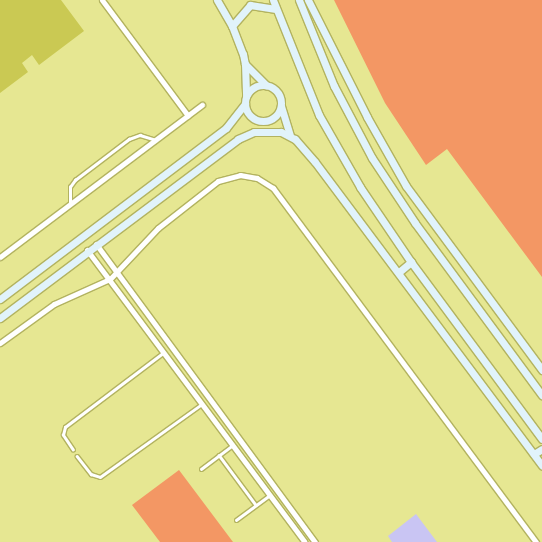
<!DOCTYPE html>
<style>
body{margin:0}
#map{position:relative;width:542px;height:542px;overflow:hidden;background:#e6e792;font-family:Ubuntu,sans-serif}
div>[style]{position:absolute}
.green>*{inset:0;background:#f39764}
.water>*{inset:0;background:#cac953}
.building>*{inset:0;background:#c9c5f3}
.roads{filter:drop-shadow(1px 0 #b3b360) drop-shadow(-1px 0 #b3b360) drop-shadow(0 1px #b3b360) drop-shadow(0 -1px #b3b360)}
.lane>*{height:2.5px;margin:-1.25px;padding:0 1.25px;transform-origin:1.25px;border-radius:1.25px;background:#fff}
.street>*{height:5px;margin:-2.5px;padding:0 2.5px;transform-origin:2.5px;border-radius:2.5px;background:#fff}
.secondary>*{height:7px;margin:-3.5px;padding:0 3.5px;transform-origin:3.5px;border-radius:3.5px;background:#e1f3fb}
.secondary>.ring{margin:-3.5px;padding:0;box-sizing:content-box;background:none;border:7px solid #e1f3fb;border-radius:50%}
span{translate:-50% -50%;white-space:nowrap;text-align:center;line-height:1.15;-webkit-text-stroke:3px #fff;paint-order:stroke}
</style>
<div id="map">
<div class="green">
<i style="clip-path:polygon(334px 0,542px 0,542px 277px,447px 149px,426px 165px,385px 103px)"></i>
<i style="clip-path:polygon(179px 470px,233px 542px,160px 542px,132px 505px)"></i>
</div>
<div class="water">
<i style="clip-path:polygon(0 0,61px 0,84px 31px,39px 65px,32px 55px,22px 63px,28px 72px,0 93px)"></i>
</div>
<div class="building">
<i style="clip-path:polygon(416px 514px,437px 542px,392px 542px,388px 536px)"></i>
</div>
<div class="roads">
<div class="lane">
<i style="left:70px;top:204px;width:17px;rotate:-90deg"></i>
<i style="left:70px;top:187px;width:9px;rotate:-54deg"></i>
<i style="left:75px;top:180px;width:68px;rotate:-37.2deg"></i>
<i style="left:129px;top:139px;width:12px;rotate:-20deg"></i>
<i style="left:140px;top:135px;width:17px;rotate:17deg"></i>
<i style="left:73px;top:450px;width:18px;rotate:-124deg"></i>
<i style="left:63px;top:435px;width:8px;rotate:-76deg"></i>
<i style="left:65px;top:427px;width:123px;rotate:-37.1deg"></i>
<i style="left:219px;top:455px;width:62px;rotate:53.5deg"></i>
<i style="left:77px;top:456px;width:23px;rotate:52deg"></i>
<i style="left:91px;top:474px;width:9px;rotate:18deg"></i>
<i style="left:100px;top:477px;width:125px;rotate:-35.6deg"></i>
<i style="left:201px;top:469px;width:40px;rotate:-37deg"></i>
<i style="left:236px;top:520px;width:42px;rotate:-36.3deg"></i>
</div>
<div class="street">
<i style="left:102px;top:0;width:144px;rotate:53.4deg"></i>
<i style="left:96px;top:244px;width:370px;rotate:53.7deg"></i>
<i style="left:87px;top:250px;width:364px;rotate:53.3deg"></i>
<i style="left:0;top:257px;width:253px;rotate:-37deg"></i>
<i style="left:0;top:343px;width:67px;rotate:-35.8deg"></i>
<i style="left:54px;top:304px;width:61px;rotate:-24.1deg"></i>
<i style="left:110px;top:279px;width:70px;rotate:-46.7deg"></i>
<i style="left:158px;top:228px;width:76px;rotate:-38.1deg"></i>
<i style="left:218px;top:181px;width:23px;rotate:-15deg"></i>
<i style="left:240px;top:175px;width:17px;rotate:10deg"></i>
<i style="left:257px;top:178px;width:19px;rotate:32deg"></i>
<i style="left:273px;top:188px;width:441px;rotate:53.4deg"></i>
</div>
<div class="secondary">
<i style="left:217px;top:0;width:30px;rotate:60deg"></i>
<i style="left:232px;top:26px;width:30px;rotate:69deg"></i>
<i style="left:243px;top:54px;width:10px;rotate:79deg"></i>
<i style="left:245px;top:64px;width:32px;rotate:88deg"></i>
<i style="left:273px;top:0;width:124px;rotate:68.2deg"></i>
<i style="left:319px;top:115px;width:83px;rotate:60.3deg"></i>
<i style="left:360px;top:187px;width:91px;rotate:55.8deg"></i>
<i style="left:411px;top:262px;width:220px;rotate:53.5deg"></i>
<i style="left:299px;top:0;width:93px;rotate:67.9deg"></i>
<i style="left:334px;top:86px;width:81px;rotate:62.2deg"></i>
<i style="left:372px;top:158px;width:78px;rotate:56.5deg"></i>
<i style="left:415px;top:223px;width:214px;rotate:53.6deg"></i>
<i style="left:308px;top:0;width:131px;rotate:63.2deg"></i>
<i style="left:367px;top:117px;width:79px;rotate:60.5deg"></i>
<i style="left:406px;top:186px;width:229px;rotate:53.5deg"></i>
<i style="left:232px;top:26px;width:28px;rotate:-49deg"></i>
<i style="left:250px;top:5px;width:26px;rotate:9deg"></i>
<i style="left:245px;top:64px;width:30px;rotate:45deg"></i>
<i class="ring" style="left:245px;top:85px;width:29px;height:29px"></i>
<i style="left:281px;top:106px;width:30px;rotate:73deg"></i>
<i style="left:399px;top:272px;width:16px;rotate:-40deg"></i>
<i style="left:0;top:299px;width:283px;rotate:-37.1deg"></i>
<i style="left:226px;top:128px;width:31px;rotate:-52deg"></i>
<i style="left:0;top:318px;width:298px;rotate:-36.9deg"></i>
<i style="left:238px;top:139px;width:17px;rotate:-24deg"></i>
<i style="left:254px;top:132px;width:27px"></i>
<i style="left:281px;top:132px;width:16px;rotate:27deg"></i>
<i style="left:295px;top:139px;width:30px;rotate:49deg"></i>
<i style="left:315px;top:162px;width:379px;rotate:53.2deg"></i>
<i style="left:534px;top:454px;width:9px;rotate:-32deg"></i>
</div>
</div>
</div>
